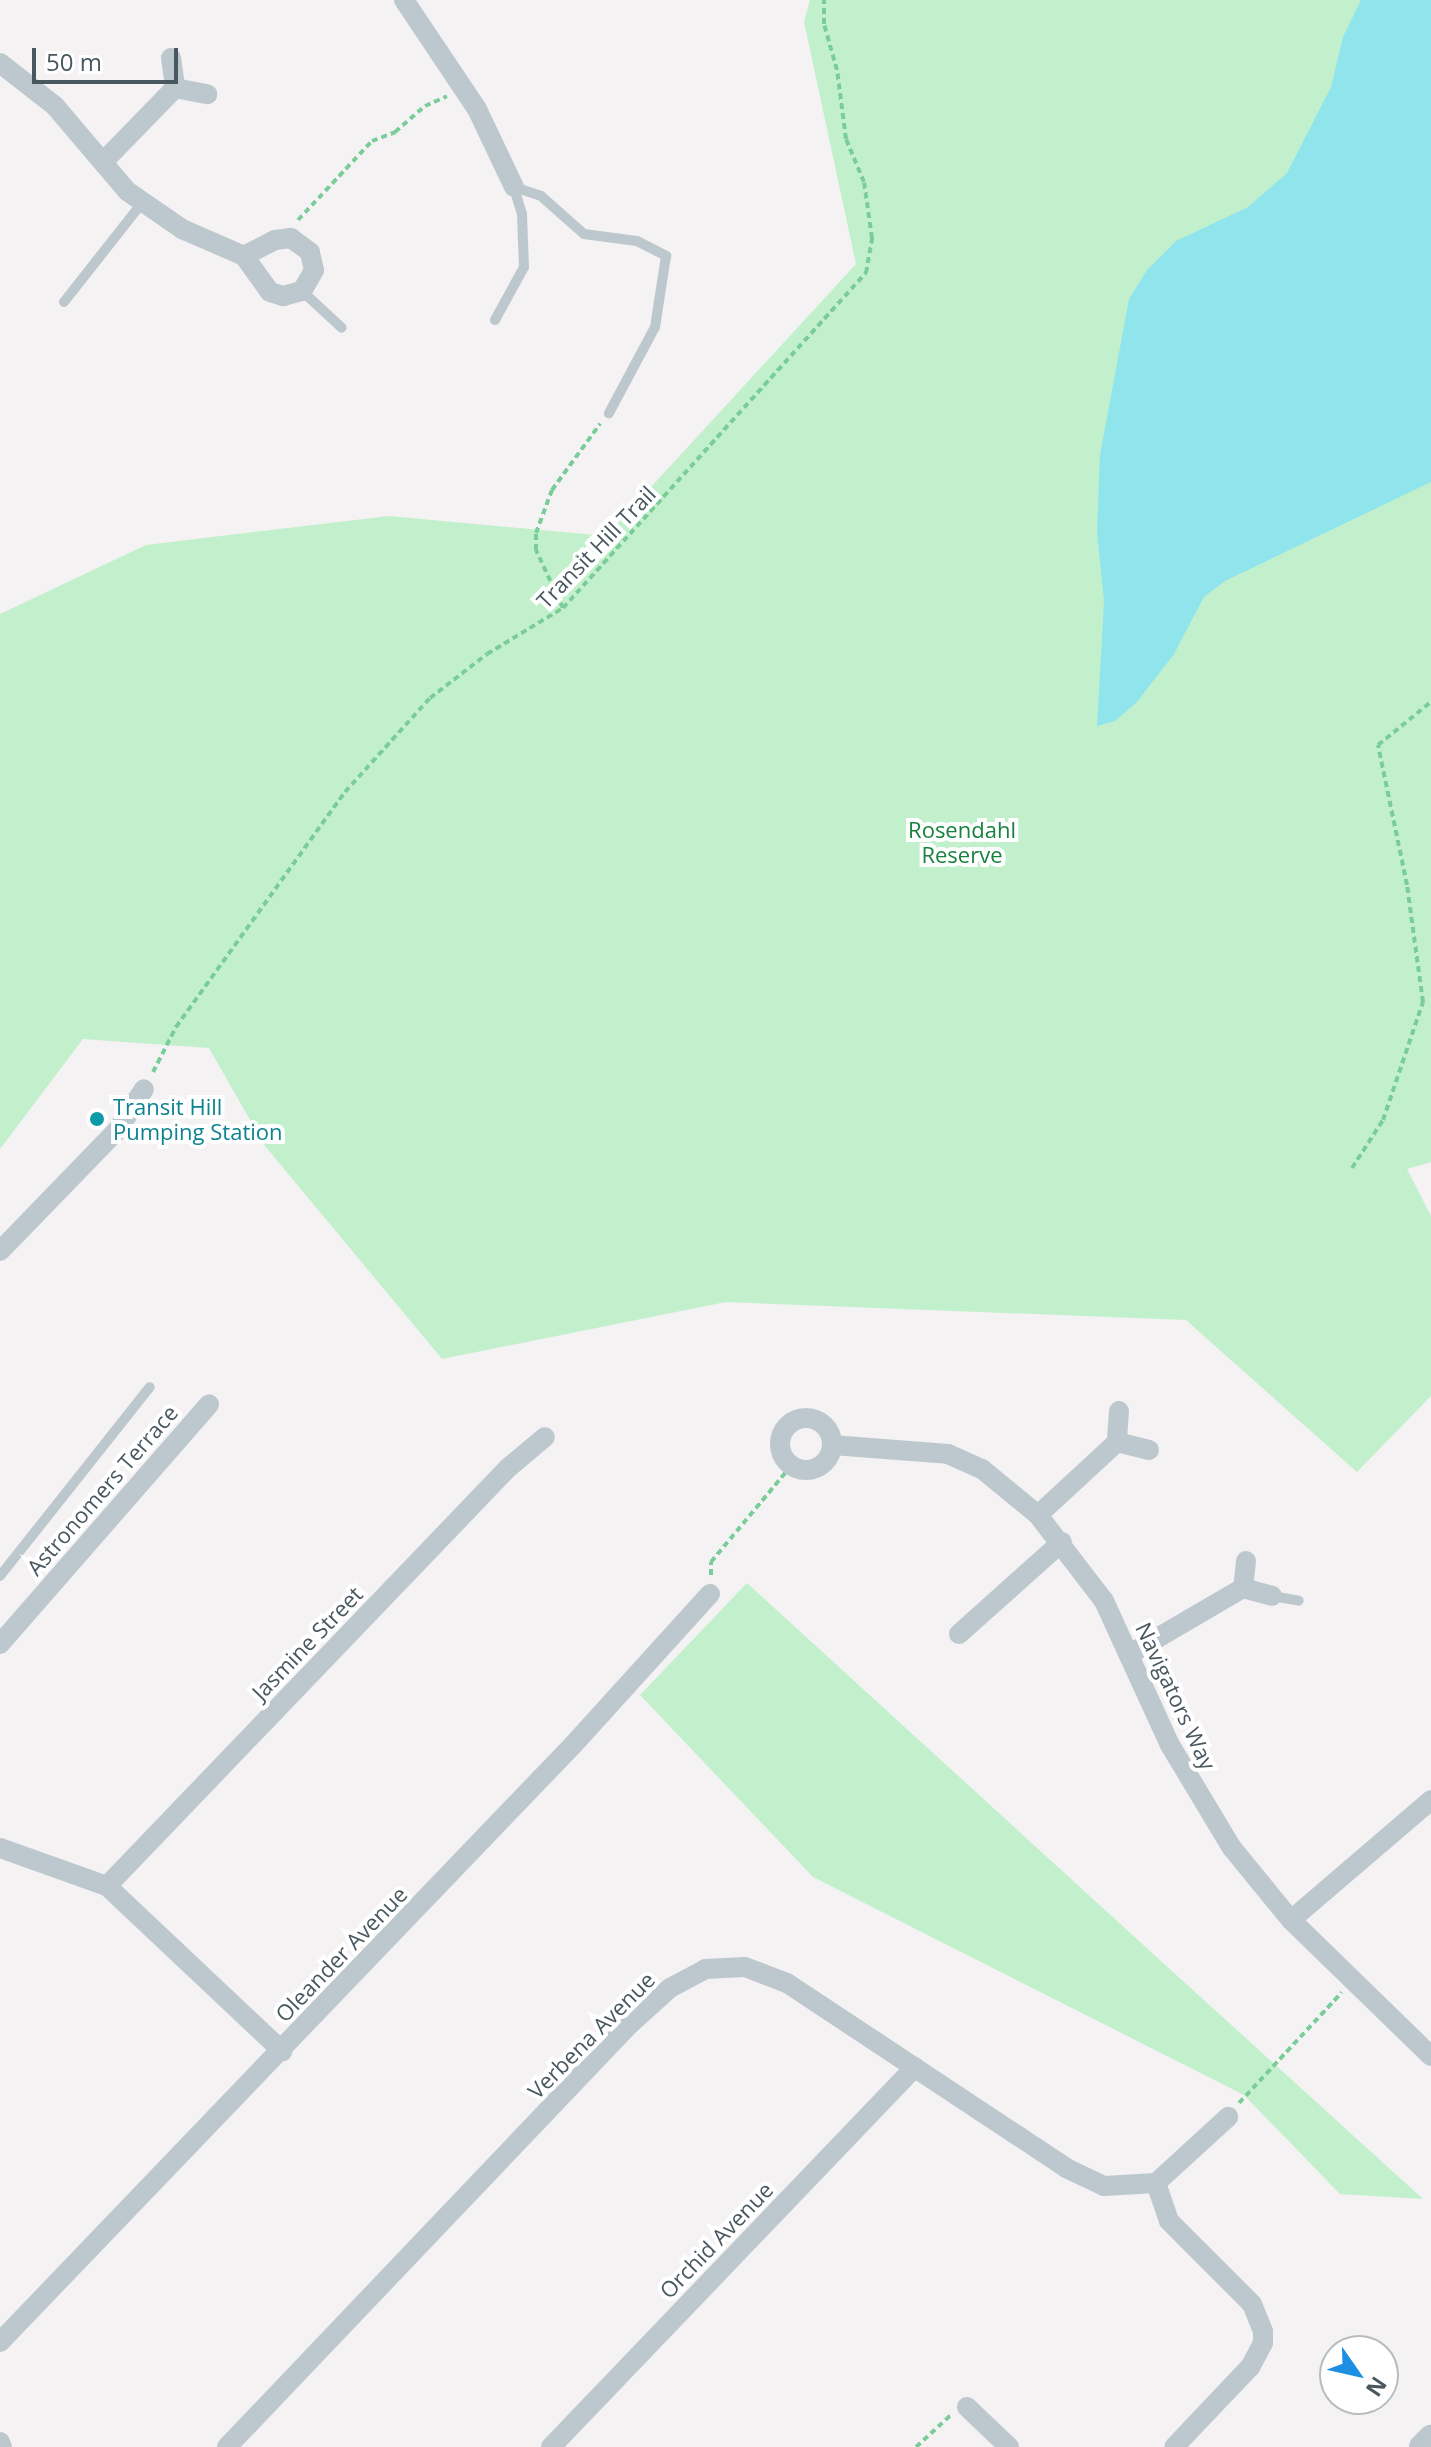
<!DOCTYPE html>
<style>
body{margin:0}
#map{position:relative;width:1431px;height:2447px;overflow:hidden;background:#f4f2f2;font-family:"Open Sans",sans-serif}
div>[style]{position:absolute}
.green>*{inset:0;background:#c2f0cd}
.water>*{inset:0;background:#90e5ec}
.path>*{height:4px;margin-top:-2px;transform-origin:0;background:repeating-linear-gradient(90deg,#7acd99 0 6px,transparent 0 10px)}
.service>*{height:10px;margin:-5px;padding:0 5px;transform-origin:5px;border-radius:5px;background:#bdc8ce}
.minor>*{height:20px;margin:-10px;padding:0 10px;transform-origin:10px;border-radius:10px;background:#bdc8ce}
.minor>.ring{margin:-10px;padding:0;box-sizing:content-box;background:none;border:20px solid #bdc8ce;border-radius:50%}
.tertiary>*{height:26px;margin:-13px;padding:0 13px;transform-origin:13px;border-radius:13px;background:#bdc8ce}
.dots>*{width:22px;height:22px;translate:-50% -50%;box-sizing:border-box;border:4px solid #fff;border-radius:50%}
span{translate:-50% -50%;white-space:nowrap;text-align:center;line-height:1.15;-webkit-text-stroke:8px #fff;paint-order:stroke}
.street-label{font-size:22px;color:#49585f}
.park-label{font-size:22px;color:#19823f}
.culture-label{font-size:22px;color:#0d838f}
.left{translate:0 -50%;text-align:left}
.north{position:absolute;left:1319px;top:2335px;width:80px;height:80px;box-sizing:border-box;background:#fff;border:2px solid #b6bcbf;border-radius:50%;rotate:124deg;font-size:22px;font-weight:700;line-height:32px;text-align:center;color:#49585f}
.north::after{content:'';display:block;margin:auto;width:28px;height:36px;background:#1c8fe3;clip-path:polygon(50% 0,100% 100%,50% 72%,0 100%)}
.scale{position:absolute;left:32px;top:48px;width:146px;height:36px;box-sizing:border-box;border:4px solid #49585f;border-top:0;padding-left:10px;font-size:24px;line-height:28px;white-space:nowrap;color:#49585f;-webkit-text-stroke:6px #fff;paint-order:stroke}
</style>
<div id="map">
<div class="green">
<i style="clip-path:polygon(810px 0,1431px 0,1431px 1162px,1407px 1169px,1431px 1216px,1431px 1396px,1357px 1472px,1186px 1320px,726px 1302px,442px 1359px,265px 1146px,209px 1048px,83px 1039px,0 1149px,0 614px,146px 545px,389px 516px,606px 536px,856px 264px,804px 22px)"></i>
<i style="clip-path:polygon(747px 1583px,1162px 1962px,1423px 2199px,1340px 2194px,1244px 2095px,813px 1877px,640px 1695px)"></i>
</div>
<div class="water">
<i style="clip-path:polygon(1361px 0,1431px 0,1431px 482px,1225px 581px,1204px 597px,1174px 654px,1137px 702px,1115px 721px,1097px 726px,1104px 601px,1097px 532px,1100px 455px,1129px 299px,1147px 270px,1176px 241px,1248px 207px,1287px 173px,1331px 87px,1343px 37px)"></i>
</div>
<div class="path">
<i style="left:298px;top:220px;width:108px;rotate:-46.9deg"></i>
<i style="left:372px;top:141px;width:25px;rotate:-21deg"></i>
<i style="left:395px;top:132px;width:40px;rotate:-41deg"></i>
<i style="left:425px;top:106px;width:24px;rotate:-24deg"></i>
<i style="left:563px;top:608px;width:64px;rotate:-115deg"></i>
<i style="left:536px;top:550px;width:17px;rotate:-90deg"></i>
<i style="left:536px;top:533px;width:46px;rotate:-69.6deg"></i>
<i style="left:552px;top:490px;width:82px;rotate:-54deg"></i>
<i style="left:153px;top:1072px;width:51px;rotate:-62.9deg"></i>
<i style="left:176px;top:1027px;width:289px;rotate:-54.3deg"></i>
<i style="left:345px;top:792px;width:127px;rotate:-47.9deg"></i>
<i style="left:430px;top:698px;width:72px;rotate:-37.7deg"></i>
<i style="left:487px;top:654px;width:89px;rotate:-31.2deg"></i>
<i style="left:563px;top:608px;width:452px;rotate:-47.9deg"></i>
<i style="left:866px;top:273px;width:36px;rotate:-80deg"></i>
<i style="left:872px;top:238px;width:57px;rotate:-98.1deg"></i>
<i style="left:864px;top:182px;width:47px;rotate:-112.7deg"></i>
<i style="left:846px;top:139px;width:70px;rotate:-97.4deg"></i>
<i style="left:837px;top:70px;width:48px;rotate:-105.8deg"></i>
<i style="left:824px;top:24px;width:24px;rotate:-90deg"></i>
<i style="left:1352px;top:1168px;width:57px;rotate:-57.1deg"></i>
<i style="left:1383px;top:1120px;width:125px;rotate:-71.3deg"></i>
<i style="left:1423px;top:1002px;width:118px;rotate:-97.8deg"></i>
<i style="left:1407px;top:885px;width:143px;rotate:-101.7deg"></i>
<i style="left:1378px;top:745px;width:68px;rotate:-39.1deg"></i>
<i style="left:711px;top:1575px;width:13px;rotate:-90deg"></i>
<i style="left:711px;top:1562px;width:125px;rotate:-50.2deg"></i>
<i style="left:1239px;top:2103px;width:151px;rotate:-47.1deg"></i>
<i style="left:916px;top:2447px;width:49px;rotate:-42.5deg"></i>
</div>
<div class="service">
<i style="left:514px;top:187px;width:28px;rotate:18deg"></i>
<i style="left:541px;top:196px;width:57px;rotate:41.5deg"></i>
<i style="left:584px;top:234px;width:53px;rotate:7.5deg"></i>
<i style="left:637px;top:241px;width:33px;rotate:27deg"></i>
<i style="left:666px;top:256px;width:72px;rotate:98.8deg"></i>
<i style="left:655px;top:327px;width:98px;rotate:118.1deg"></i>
<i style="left:302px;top:291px;width:54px;rotate:42.8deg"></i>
<i style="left:64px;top:302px;width:126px;rotate:-51.8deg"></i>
<i style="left:495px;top:320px;width:60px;rotate:-61.3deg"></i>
<i style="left:524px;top:267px;width:53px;rotate:-92.2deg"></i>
<i style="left:522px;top:214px;width:28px;rotate:-107deg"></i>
<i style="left:0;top:1576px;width:241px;rotate:-51.6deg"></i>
<i style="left:1272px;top:1596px;width:27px;rotate:10deg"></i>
</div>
<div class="minor">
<i style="left:404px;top:0;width:131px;rotate:56.2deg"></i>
<i style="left:477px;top:109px;width:86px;rotate:64.6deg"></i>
<i style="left:171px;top:58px;width:30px;rotate:82deg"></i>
<i style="left:175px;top:88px;width:33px;rotate:11deg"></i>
<i style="left:0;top:63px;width:70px;rotate:38deg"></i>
<i style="left:55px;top:106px;width:111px;rotate:49.7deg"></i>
<i style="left:127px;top:191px;width:67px;rotate:34.6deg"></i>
<i style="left:182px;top:229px;width:68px;rotate:23.5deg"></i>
<i style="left:244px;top:256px;width:44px;rotate:54.2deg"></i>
<i style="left:270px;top:292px;width:14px;rotate:17deg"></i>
<i style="left:283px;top:296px;width:20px;rotate:-15deg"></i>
<i style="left:302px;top:291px;width:24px;rotate:-60deg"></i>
<i style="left:314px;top:270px;width:18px;rotate:-103deg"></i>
<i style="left:310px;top:252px;width:24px;rotate:-144deg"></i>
<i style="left:291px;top:238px;width:16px;rotate:173deg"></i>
<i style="left:275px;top:240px;width:35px;rotate:153deg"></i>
<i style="left:103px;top:162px;width:103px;rotate:-45.8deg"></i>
<i style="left:0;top:1251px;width:171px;rotate:-45.9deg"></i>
<i style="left:119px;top:1128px;width:46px;rotate:-57.3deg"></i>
<i style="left:1119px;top:1411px;width:31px;rotate:94deg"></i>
<i style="left:1117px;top:1442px;width:33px;rotate:14deg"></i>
<i class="ring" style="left:780px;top:1418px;width:32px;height:32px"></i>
<i style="left:832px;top:1445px;width:116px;rotate:4.4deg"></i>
<i style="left:948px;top:1454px;width:37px;rotate:24deg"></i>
<i style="left:982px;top:1469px;width:72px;rotate:39.4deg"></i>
<i style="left:1038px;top:1515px;width:108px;rotate:52.5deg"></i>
<i style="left:1104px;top:1601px;width:158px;rotate:65.4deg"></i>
<i style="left:1170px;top:1745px;width:120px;rotate:59deg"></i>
<i style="left:1232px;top:1848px;width:93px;rotate:50.7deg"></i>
<i style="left:1291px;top:1920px;width:195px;rotate:44.2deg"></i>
<i style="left:1038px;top:1515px;width:108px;rotate:-42.7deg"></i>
<i style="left:1246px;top:1561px;width:27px;rotate:96deg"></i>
<i style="left:1243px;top:1588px;width:30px;rotate:15deg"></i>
<i style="left:959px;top:1634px;width:138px;rotate:-41.8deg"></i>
<i style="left:0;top:1644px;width:318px;rotate:-48.9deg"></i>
<i style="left:1130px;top:1654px;width:131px;rotate:-30.3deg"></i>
<i style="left:0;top:1848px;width:114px;rotate:19.6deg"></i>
<i style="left:107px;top:1886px;width:241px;rotate:43.3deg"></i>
<i style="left:107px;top:1886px;width:579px;rotate:-46.19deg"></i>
<i style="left:508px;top:1468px;width:48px;rotate:-40deg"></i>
<i style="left:1291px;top:1920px;width:184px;rotate:-40.6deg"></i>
<i style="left:1156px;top:2183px;width:40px;rotate:71.1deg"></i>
<i style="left:1169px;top:2221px;width:117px;rotate:45deg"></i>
<i style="left:1252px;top:2304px;width:29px;rotate:68deg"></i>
<i style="left:1263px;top:2331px;width:12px;rotate:90deg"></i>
<i style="left:1263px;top:2343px;width:27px;rotate:118deg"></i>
<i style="left:1250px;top:2367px;width:110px;rotate:133.5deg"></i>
<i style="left:0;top:2342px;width:827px;rotate:-46.18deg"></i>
<i style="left:573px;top:1745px;width:204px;rotate:-47.8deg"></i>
<i style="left:967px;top:2407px;width:58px;rotate:43.6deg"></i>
<i style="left:0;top:2442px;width:5px;rotate:68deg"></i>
<i style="left:227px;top:2447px;width:584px;rotate:-46.39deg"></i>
<i style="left:630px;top:2024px;width:54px;rotate:-42deg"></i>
<i style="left:670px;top:1988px;width:40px;rotate:-28deg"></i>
<i style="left:705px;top:1969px;width:40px;rotate:-2.9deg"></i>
<i style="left:745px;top:1967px;width:45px;rotate:20.9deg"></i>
<i style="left:787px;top:1983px;width:335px;rotate:33.5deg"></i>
<i style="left:1066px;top:2168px;width:42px;rotate:25.3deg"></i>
<i style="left:1104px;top:2186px;width:52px;rotate:-3.3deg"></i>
<i style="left:1156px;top:2183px;width:98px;rotate:-42.5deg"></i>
<i style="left:551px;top:2447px;width:526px;rotate:-46.23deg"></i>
</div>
<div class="tertiary">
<i style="left:1422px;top:2447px;width:13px;rotate:-45deg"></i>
</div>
<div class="dots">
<i style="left:97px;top:1119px;background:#0f9aa8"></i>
</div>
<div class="street-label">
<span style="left:596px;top:547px;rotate:-46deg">Transit Hill Trail</span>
<span style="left:102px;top:1490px;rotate:-49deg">Astronomers Terrace</span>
<span style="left:307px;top:1643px;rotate:-46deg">Jasmine Street</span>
<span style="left:1176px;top:1696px;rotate:65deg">Navigators Way</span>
<span style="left:341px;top:1954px;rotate:-46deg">Oleander Avenue</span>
<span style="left:591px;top:2035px;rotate:-45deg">Verbena Avenue</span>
<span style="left:716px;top:2240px;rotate:-46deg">Orchid Avenue</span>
</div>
<div class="park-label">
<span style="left:962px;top:842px">Rosendahl<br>Reserve</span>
</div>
<div class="culture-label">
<span class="left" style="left:113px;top:1119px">Transit Hill<br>Pumping Station</span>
</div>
<div class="north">N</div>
<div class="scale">50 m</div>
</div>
